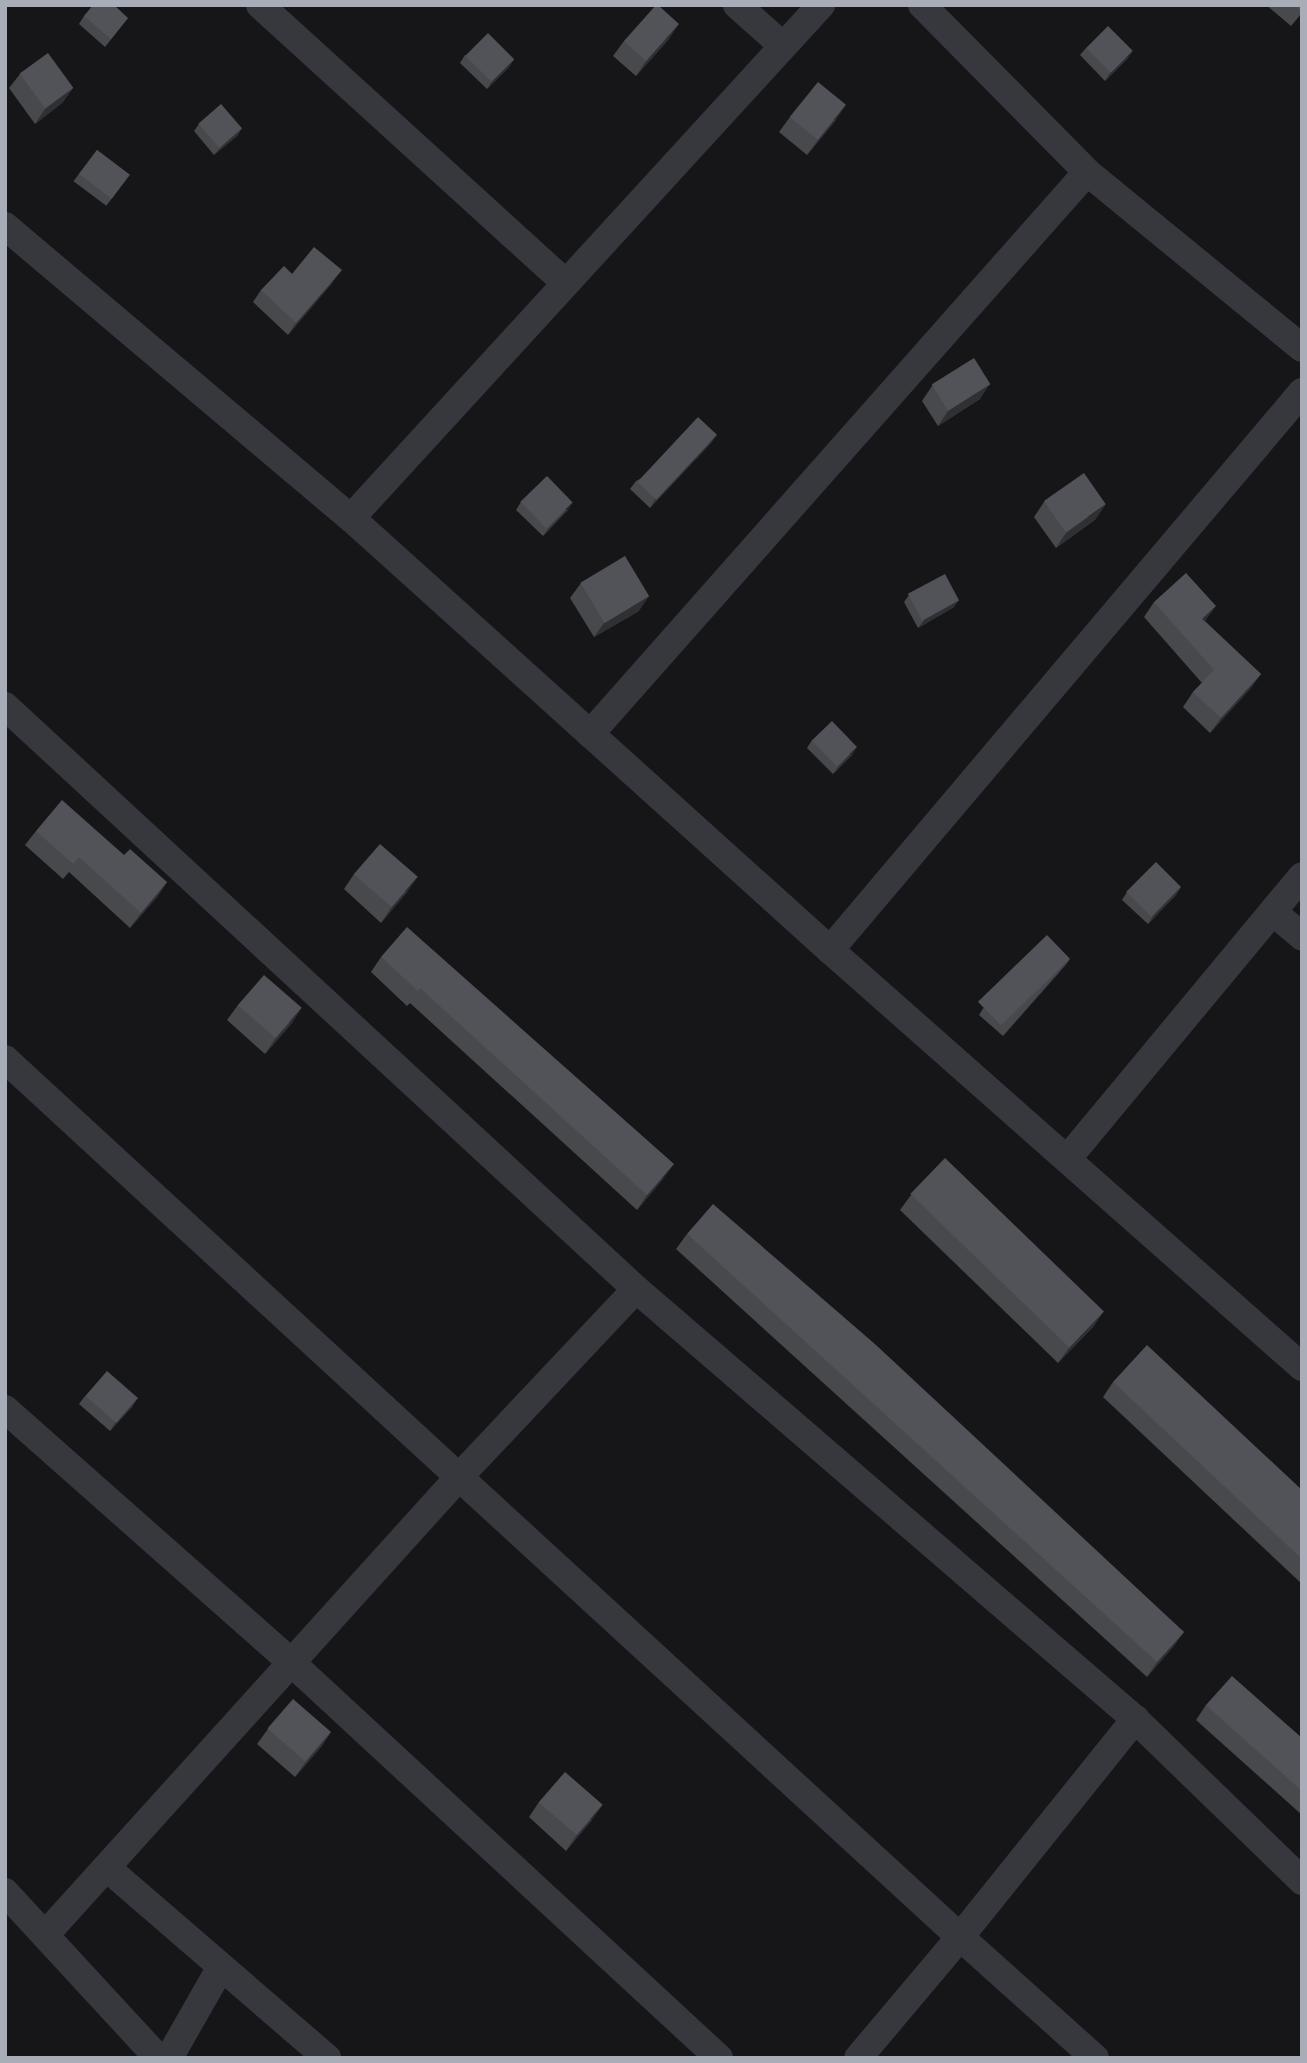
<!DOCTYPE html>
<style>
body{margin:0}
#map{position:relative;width:1307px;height:2063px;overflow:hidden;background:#161618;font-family:"Fira Sans Condensed",sans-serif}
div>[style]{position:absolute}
.street>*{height:28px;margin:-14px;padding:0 14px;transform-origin:14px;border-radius:14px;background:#37383d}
.wall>*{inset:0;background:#47494d;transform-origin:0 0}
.shaded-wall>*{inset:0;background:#2f3033}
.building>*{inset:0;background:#525359;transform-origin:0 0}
span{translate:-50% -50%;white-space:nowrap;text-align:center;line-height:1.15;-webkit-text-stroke:5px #111113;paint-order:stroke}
.frame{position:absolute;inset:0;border:7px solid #a8adb8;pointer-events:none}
</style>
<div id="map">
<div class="street">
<i style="left:260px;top:5px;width:413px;rotate:42.3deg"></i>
<i style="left:737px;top:5px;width:59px;rotate:41.6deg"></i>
<i style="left:922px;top:5px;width:235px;rotate:45.3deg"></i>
<i style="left:1087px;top:172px;width:278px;rotate:39.3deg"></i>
<i style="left:5px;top:226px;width:453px;rotate:40.2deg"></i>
<i style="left:351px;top:518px;width:645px;rotate:42.05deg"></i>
<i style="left:830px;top:950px;width:630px;rotate:41.46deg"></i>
<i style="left:351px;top:518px;width:696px;rotate:-47.5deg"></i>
<i style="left:5px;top:706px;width:859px;rotate:42.74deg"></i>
<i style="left:636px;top:1289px;width:659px;rotate:40.75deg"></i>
<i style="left:1135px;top:1719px;width:233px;rotate:44.1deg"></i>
<i style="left:590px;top:734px;width:750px;rotate:-48.51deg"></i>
<i style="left:1273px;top:912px;width:38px;rotate:40deg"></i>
<i style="left:830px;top:950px;width:731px;rotate:-49.77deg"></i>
<i style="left:5px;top:1059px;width:617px;rotate:42.64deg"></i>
<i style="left:459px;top:1477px;width:258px;rotate:-46.7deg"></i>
<i style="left:1068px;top:1158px;width:366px;rotate:-50.3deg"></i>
<i style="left:5px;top:1409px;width:386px;rotate:41.5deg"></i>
<i style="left:294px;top:1665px;width:579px;rotate:42.76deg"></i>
<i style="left:107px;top:1868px;width:291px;rotate:40.8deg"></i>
<i style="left:5px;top:1892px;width:226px;rotate:47.3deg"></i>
<i style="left:45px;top:1935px;width:617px;rotate:-47.89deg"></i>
<i style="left:459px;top:1477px;width:680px;rotate:42.56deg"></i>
<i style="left:960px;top:1937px;width:158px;rotate:130.1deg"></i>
<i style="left:169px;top:2058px;width:105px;rotate:-60.3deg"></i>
<i style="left:1095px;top:2058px;width:181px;rotate:-138.1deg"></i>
<i style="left:960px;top:1937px;width:280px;rotate:-51.2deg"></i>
</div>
<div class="wall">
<i style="clip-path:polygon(1266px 5px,1302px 5px,1302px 13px,1291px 26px)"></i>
<i style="clip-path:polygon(84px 16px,128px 18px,105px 47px,79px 24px)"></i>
<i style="clip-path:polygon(669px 39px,636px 76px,613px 56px,624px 41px)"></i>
<i style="clip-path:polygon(1086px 48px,1128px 58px,1105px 81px,1080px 55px)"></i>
<i style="clip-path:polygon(465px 55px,514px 59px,509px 67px,487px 89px,460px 63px)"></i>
<i style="clip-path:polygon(20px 74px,73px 88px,62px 103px,35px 124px,9px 88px)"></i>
<i style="clip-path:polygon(790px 117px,836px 120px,807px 155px,779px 132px)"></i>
<i style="clip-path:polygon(199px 124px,242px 128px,237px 136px,214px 155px,194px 131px)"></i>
<i style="left:97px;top:150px;width:41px;height:39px;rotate:37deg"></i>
<i style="clip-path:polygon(292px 274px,333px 282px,288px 335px,253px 302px,261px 290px)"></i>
<i style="clip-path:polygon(932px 386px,980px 399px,938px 426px,922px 401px)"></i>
<i style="clip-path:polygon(712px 442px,650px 508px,630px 489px,636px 481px)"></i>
<i style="clip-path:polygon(521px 502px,568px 510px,543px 536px,516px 510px)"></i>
<i style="clip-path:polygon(1044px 502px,1096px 519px,1056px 548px,1034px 517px)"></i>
<i style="clip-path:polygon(581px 583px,639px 611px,594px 637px,570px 598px)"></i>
<i style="clip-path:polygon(909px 595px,954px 607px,918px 628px,904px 602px)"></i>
<i style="clip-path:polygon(1154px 602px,1205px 621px,1261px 674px,1250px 689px,1210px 733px,1183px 707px,1193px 692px,1202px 683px,1144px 617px)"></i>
<i style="clip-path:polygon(812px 740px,852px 755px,833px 774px,807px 748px)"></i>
<i style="clip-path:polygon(36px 831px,124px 855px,167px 882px,157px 897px,130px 928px,69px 872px,63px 879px,25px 845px)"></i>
<i style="clip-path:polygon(354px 874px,407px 892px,381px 923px,344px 889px)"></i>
<i style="clip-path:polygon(1181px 887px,1176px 895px,1148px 924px,1122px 900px,1127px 892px)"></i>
<i style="clip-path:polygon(381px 957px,663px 1179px,637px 1210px,410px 1003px,407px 1006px,371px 972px)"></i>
<i style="clip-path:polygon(1070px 959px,1065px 966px,1003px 1036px,979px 1015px,984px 1007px)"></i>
<i style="clip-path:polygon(238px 1005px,292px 1023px,265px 1054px,227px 1020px)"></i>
<i style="clip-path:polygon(911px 1195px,1103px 1312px,1093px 1327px,1058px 1363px,900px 1210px)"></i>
<i style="clip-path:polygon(687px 1234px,1184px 1632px,1173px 1647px,1147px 1677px,676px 1249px)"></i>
<i style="clip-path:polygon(1113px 1382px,1302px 1490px,1302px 1584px,1103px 1397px)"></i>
<i style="clip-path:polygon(85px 1396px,133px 1406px,110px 1431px,79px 1404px)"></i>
<i style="clip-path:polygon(1206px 1705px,1302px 1738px,1302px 1815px,1196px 1720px)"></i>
<i style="clip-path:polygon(268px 1729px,331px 1732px,321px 1747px,295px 1777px,257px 1744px)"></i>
<i style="clip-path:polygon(539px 1802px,592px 1820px,566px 1851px,529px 1817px)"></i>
</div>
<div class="shaded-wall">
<i style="clip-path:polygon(679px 24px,669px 39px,636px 76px,646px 61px)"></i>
<i style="clip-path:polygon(1133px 51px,1128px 58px,1105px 81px,1110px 73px)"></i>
<i style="clip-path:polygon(514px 59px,509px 67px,487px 89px,492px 81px)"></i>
<i style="clip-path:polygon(73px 88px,62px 103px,35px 124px,45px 109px)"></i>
<i style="clip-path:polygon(846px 105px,836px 120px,807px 155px,818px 140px)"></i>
<i style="clip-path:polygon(242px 128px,237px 136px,214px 155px,220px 148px)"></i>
<i style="clip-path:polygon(342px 270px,333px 282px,288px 335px,296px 323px)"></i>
<i style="clip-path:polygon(990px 384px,980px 399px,938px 426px,948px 411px)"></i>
<i style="clip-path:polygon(717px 435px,712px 442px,650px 508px,655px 500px)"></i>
<i style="clip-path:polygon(573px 503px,568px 510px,543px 536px,548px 529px)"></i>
<i style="clip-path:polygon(1106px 504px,1096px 519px,1056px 548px,1066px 533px)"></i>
<i style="clip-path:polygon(649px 596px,639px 611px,594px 637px,604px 623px)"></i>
<i style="clip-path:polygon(959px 600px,954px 607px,918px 628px,924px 620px)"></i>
<i style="clip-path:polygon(1216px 606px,1205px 621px,1192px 633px,1202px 619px)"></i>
<i style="clip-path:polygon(1261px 674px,1250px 689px,1210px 733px,1221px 718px)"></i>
<i style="clip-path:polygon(857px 747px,852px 755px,833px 774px,838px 767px)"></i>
<i style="clip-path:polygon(418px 877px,407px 892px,381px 923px,391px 908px)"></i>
<i style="clip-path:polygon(167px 882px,157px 897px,130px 928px,141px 913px)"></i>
<i style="clip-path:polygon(1181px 887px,1176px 895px,1148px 924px,1153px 916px)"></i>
<i style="clip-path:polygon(1070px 959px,1065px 966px,1003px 1036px,1009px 1029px)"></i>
<i style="clip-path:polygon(302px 1008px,292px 1023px,265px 1054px,275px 1039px)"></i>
<i style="clip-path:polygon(674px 1164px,663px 1179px,637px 1210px,647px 1195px)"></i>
<i style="clip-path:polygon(1103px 1312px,1093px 1327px,1058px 1363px,1069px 1348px)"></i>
<i style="clip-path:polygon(138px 1398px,133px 1406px,110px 1431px,115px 1423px)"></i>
<i style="clip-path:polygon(1184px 1632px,1173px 1647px,1147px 1677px,1157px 1662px)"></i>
<i style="clip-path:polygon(331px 1732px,321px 1747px,295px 1777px,305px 1763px)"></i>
<i style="clip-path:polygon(603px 1805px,592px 1820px,566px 1851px,576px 1836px)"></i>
</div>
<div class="building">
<i style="clip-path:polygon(93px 5px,114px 5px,128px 18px,111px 39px,84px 16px)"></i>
<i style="clip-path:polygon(656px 5px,658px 5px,679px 24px,646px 61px,624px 41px)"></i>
<i style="clip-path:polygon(1294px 5px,1302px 5px,1302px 11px,1301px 11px)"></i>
<i style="left:1108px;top:26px;width:35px;height:31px;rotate:45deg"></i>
<i style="left:488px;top:33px;width:37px;height:32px;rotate:45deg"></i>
<i style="left:48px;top:53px;width:43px;height:35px;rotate:54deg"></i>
<i style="left:818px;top:82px;width:36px;height:45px;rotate:39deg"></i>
<i style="left:221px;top:104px;width:32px;height:30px;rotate:49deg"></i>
<i style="left:97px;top:150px;width:41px;height:30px;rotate:37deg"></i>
<i style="clip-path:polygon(314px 247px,342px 270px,296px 323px,261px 290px,284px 266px,292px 274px)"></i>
<i style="left:974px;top:358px;width:31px;height:50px;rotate:58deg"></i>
<i style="left:698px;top:417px;width:26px;height:89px;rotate:43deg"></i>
<i style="left:1084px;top:473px;width:38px;height:49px;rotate:55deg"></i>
<i style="left:547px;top:476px;width:37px;height:37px;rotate:46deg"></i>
<i style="left:625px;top:556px;width:47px;height:52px;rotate:59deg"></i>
<i style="clip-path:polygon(1186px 573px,1216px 606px,1202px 619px,1261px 674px,1221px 718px,1193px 692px,1214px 670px,1154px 602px)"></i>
<i style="left:945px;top:574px;width:30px;height:42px;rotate:62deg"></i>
<i style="left:832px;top:721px;width:36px;height:28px;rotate:46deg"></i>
<i style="clip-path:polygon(62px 800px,124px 855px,130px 849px,167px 882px,141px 913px,79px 857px,73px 864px,36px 831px)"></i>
<i style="left:380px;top:844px;width:50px;height:40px;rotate:41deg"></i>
<i style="left:1156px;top:862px;width:35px;height:42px;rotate:45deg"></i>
<i style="clip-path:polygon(407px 927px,674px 1164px,647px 1195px,420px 988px,418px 991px,381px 957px)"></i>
<i style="left:1047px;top:935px;width:33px;height:96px;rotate:46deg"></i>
<i style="left:264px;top:975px;width:50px;height:40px;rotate:41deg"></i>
<i style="left:945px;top:1158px;width:221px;height:50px;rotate:44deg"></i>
<i style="clip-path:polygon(713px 1204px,876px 1345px,1184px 1632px,1157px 1662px,687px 1234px)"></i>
<i style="clip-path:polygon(1147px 1345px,1302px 1490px,1302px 1559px,1113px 1382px)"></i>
<i style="left:107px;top:1371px;width:41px;height:33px;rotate:41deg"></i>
<i style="clip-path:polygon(1232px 1676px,1302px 1738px,1302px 1791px,1206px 1705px)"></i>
<i style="left:293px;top:1699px;width:50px;height:39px;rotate:41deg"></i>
<i style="left:565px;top:1772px;width:50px;height:40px;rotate:41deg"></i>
</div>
<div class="frame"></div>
</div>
